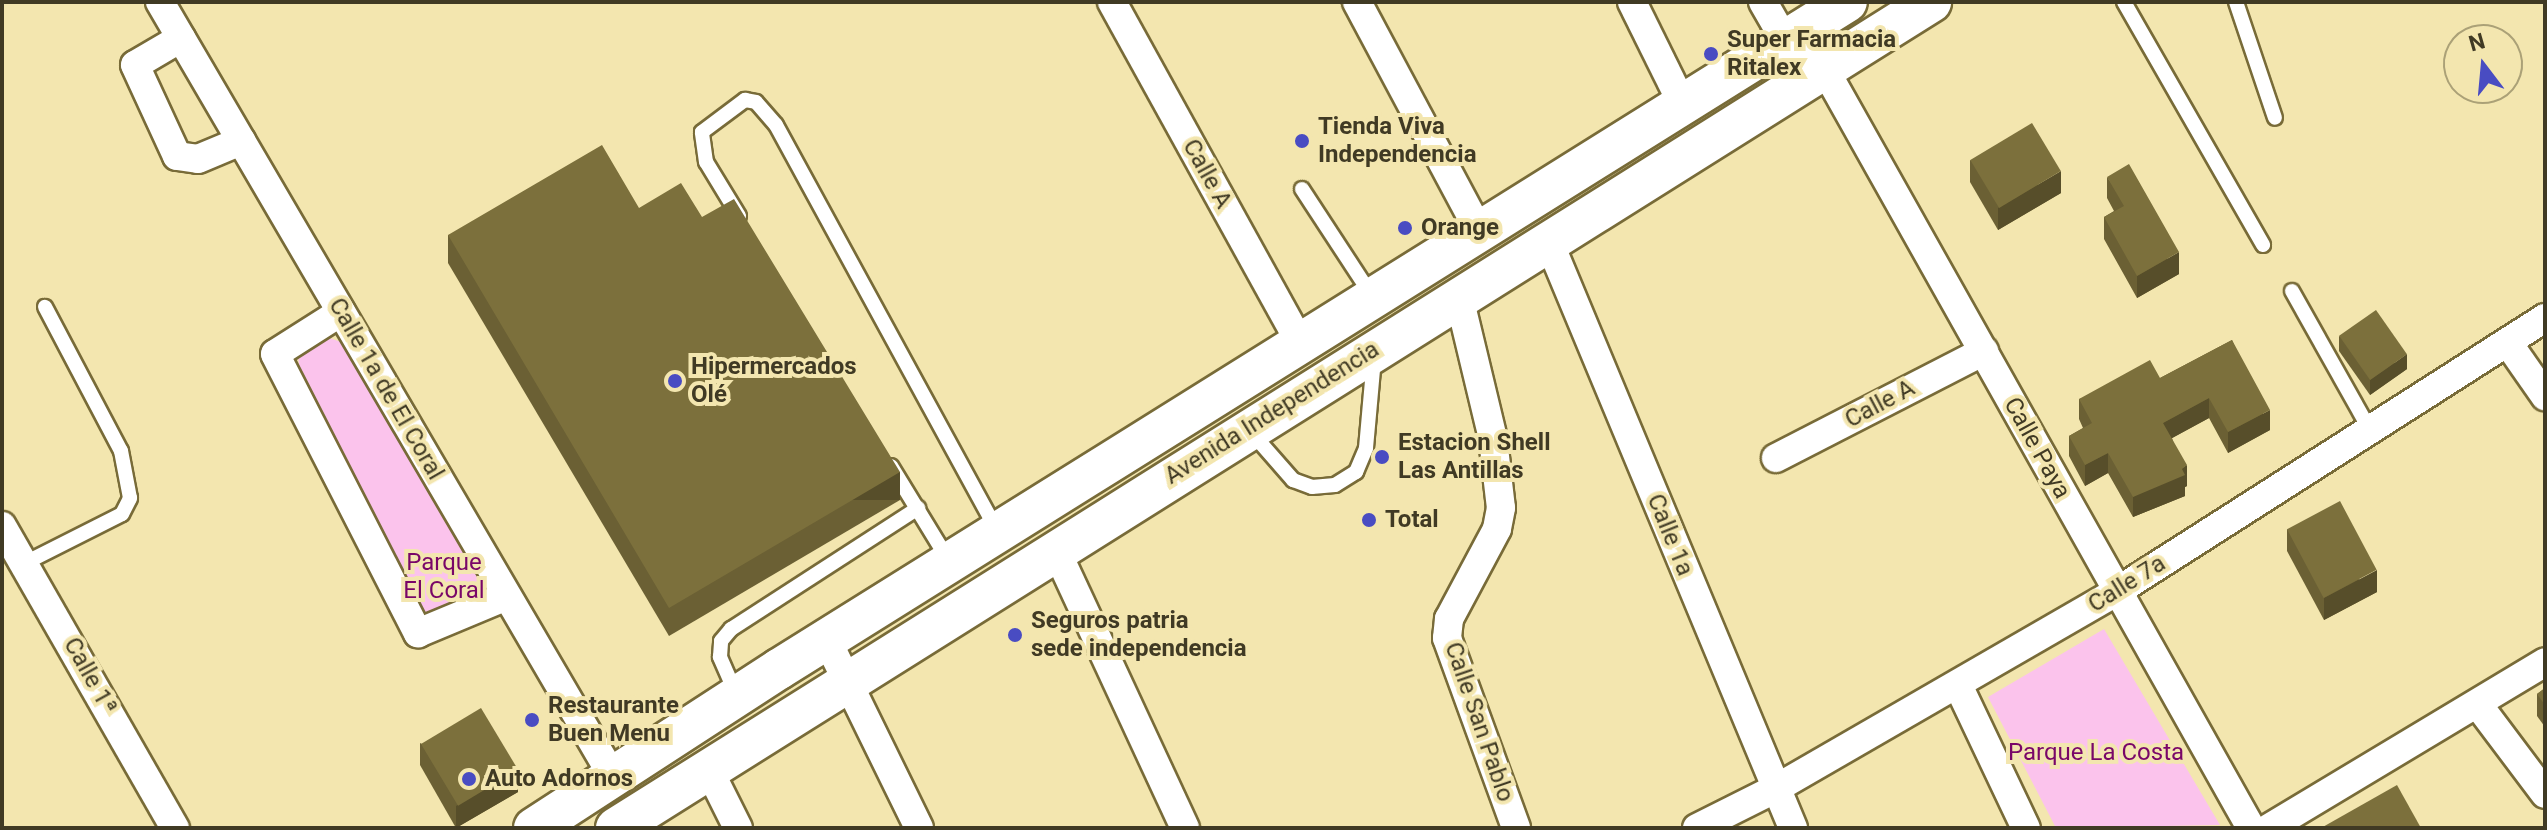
<!DOCTYPE html>
<meta charset="utf-8">
<style>
body{margin:0}
#map{position:relative;width:2547px;height:830px;overflow:hidden;background:#f3e6af;font-family:Roboto,sans-serif}
div>[style]{position:absolute}
.green>*{inset:0;background:#fbc3ec}
.roads{filter:drop-shadow(2px 0 #786b38) drop-shadow(-2px 0 #786b38) drop-shadow(0 2px #786b38) drop-shadow(0 -2px #786b38)}
.lane>*{height:14px;margin:-7px;padding:0 7px;transform-origin:7px;border-radius:7px;background:#fff}
.street>*{height:28px;margin:-14px;padding:0 14px;transform-origin:14px;border-radius:14px;background:#fff}
.secondary>*{height:40px;margin:-20px;padding:0 20px;transform-origin:20px;border-radius:20px;background:#fff}
.wall>*{inset:0;background:#6b6034}
.shaded-wall>*{inset:0;background:#574e2a;transform-origin:0 0}
.building>*{inset:0;background:#7c703c;transform-origin:0 0}
.dots>*{width:22px;height:22px;translate:-50% -50%;box-sizing:border-box;border:4px solid #f3e6af;border-radius:50%}
span{translate:-50% -50%;white-space:nowrap;text-align:center;line-height:1.15;-webkit-text-stroke:8px #f3e6af;paint-order:stroke}
.poi-label{font-size:24px;color:#403a24;font-weight:700}
.left{translate:0 -50%;text-align:left}
.street-label{font-size:24px;color:#403a24}
.park-label{font-size:24px;color:#790668}
.frame{position:absolute;inset:0;border:4px solid #403a24;pointer-events:none}
.north{position:absolute;left:2443px;top:24px;width:80px;height:80px;box-sizing:border-box;background:#f3e6af;border:2px solid #aba177;border-radius:50%;rotate:344deg;font-size:22px;font-weight:700;line-height:32px;text-align:center;color:#403a24}
.north::after{content:'';display:block;margin:auto;width:28px;height:36px;background:#494cc2;clip-path:polygon(50% 0,100% 100%,50% 72%,0 100%)}
</style>
<div id="map">
<div class="green">
<i style="clip-path:polygon(324px 336px,341px 342px,488px 595px,432px 617px,424px 611px,299px 365px,298px 356px)"></i>
<i style="clip-path:polygon(2104px 629px,2220px 825px,2056px 828px,1988px 697px)"></i>
</div>
<div class="roads">
<div class="lane">
<i style="left:2124px;top:2px;width:280px;rotate:60.2deg"></i>
<i style="left:2236px;top:2px;width:122px;rotate:71.4deg"></i>
<i style="left:1302px;top:189px;width:128px;rotate:56.8deg"></i>
<i style="left:739px;top:216px;width:63px;rotate:-121.4deg"></i>
<i style="left:706px;top:162px;width:30px;rotate:-98deg"></i>
<i style="left:702px;top:132px;width:54px;rotate:-36.7deg"></i>
<i style="left:745px;top:100px;width:11px;rotate:10deg"></i>
<i style="left:756px;top:102px;width:30px;rotate:49deg"></i>
<i style="left:776px;top:125px;width:461px;rotate:61.4deg"></i>
<i style="left:2292px;top:291px;width:159px;rotate:60.7deg"></i>
<i style="left:1251px;top:432px;width:64px;rotate:48.8deg"></i>
<i style="left:1293px;top:480px;width:20px;rotate:20deg"></i>
<i style="left:1312px;top:487px;width:23px;rotate:-5deg"></i>
<i style="left:1335px;top:485px;width:25px;rotate:-32deg"></i>
<i style="left:1356px;top:472px;width:26px;rotate:-67deg"></i>
<i style="left:1366px;top:448px;width:89px;rotate:-84.9deg"></i>
<i style="left:891px;top:466px;width:111px;rotate:58.6deg"></i>
<i style="left:27px;top:562px;width:106px;rotate:-26.8deg"></i>
<i style="left:122px;top:514px;width:18px;rotate:-63deg"></i>
<i style="left:130px;top:498px;width:48px;rotate:-100.8deg"></i>
<i style="left:121px;top:451px;width:163px;rotate:-117.8deg"></i>
<i style="left:737px;top:696px;width:43px;rotate:-113.6deg"></i>
<i style="left:720px;top:657px;width:16px;rotate:-86deg"></i>
<i style="left:721px;top:641px;width:16px;rotate:-50deg"></i>
<i style="left:731px;top:629px;width:223px;rotate:-32.9deg"></i>
</div>
<div class="street">
<i style="left:160px;top:2px;width:895px;rotate:59.68deg"></i>
<i style="left:1112px;top:2px;width:393px;rotate:61.1deg"></i>
<i style="left:1357px;top:2px;width:263px;rotate:61.9deg"></i>
<i style="left:1632px;top:2px;width:115px;rotate:63.7deg"></i>
<i style="left:1763px;top:2px;width:46px;rotate:60.1deg"></i>
<i style="left:1786px;top:42px;width:46px;rotate:34.4deg"></i>
<i style="left:1824px;top:68px;width:872px;rotate:60.67deg"></i>
<i style="left:181px;top:38px;width:53px;rotate:149.6deg"></i>
<i style="left:135px;top:65px;width:100px;rotate:65.2deg"></i>
<i style="left:177px;top:156px;width:21px;rotate:8deg"></i>
<i style="left:198px;top:159px;width:47px;rotate:-22.7deg"></i>
<i style="left:1549px;top:242px;width:635px;rotate:67.39deg"></i>
<i style="left:1459px;top:297px;width:146px;rotate:76.5deg"></i>
<i style="left:1493px;top:439px;width:69px;rotate:83.4deg"></i>
<i style="left:1501px;top:508px;width:21px;rotate:101deg"></i>
<i style="left:1497px;top:529px;width:102px;rotate:118.1deg"></i>
<i style="left:1449px;top:619px;width:19px;rotate:96deg"></i>
<i style="left:1447px;top:638px;width:202px;rotate:70deg"></i>
<i style="left:341px;top:312px;width:78px;rotate:147.5deg"></i>
<i style="left:275px;top:354px;width:314px;rotate:62.9deg"></i>
<i style="left:418px;top:633px;width:96px;rotate:-22.6deg"></i>
<i style="left:2508px;top:343px;width:65px;rotate:55.1deg"></i>
<i style="left:1776px;top:458px;width:234px;rotate:-27.2deg"></i>
<i style="left:2px;top:526px;width:348px;rotate:60.2deg"></i>
<i style="left:1056px;top:550px;width:306px;rotate:65.1deg"></i>
<i style="left:827px;top:640px;width:209px;rotate:63.9deg"></i>
<i style="left:1958px;top:685px;width:158px;rotate:64.6deg"></i>
<i style="left:2479px;top:706px;width:110px;rotate:53.1deg"></i>
<i style="left:708px;top:768px;width:67px;rotate:63.4deg"></i>
<i style="left:1697px;top:828px;width:87px;rotate:-26.6deg"></i>
<i style="left:1775px;top:789px;width:394px;rotate:-30deg"></i>
<i style="left:2116px;top:592px;width:509px;rotate:-32.57deg"></i>
<i style="left:2269px;top:828px;width:322px;rotate:-31deg"></i>
</div>
<div class="secondary">
<i style="left:534px;top:828px;width:292px;rotate:-33deg"></i>
<i style="left:779px;top:669px;width:1259px;rotate:-31.99deg"></i>
<i style="left:616px;top:828px;width:1553px;rotate:-32.13deg"></i>
</div>
</div>
<div class="wall">
<i style="clip-path:polygon(1970px 160px,2061px 193px,1998px 230px,1970px 182px)"></i>
<i style="clip-path:polygon(2107px 177px,2179px 274px,2137px 298px,2104px 239px,2104px 217px,2114px 211px,2107px 198px)"></i>
<i style="clip-path:polygon(639px 208px,900px 500px,669px 636px,448px 263px,448px 235px)"></i>
<i style="clip-path:polygon(2339px 336px,2407px 369px,2370px 395px,2339px 351px)"></i>
<i style="clip-path:polygon(2232px 340px,2270px 430px,2228px 453px,2209px 418px,2172px 438px,2187px 486px,2185px 487px,2185px 496px,2133px 517px,2108px 473px,2085px 486px,2069px 456px,2069px 436px,2083px 428px,2079px 419px,2079px 399px,2160px 378px)"></i>
<i style="clip-path:polygon(2287px 529px,2377px 592px,2324px 620px,2287px 551px)"></i>
<i style="clip-path:polygon(2545px 688px,2545px 727px,2537px 716px,2537px 694px)"></i>
<i style="clip-path:polygon(420px 743px,518px 792px,456px 828px,420px 765px)"></i>
</div>
<div class="shaded-wall">
<i style="clip-path:polygon(2061px 171px,2061px 193px,1998px 230px,1998px 208px)"></i>
<i style="clip-path:polygon(2179px 252px,2179px 274px,2137px 298px,2137px 276px)"></i>
<i style="clip-path:polygon(2407px 354px,2407px 369px,2370px 395px,2370px 380px)"></i>
<i style="clip-path:polygon(2209px 398px,2209px 418px,2163px 443px,2163px 423px)"></i>
<i style="clip-path:polygon(2270px 410px,2270px 430px,2228px 453px,2228px 432px)"></i>
<i style="clip-path:polygon(2108px 453px,2108px 473px,2085px 486px,2085px 465px)"></i>
<i style="clip-path:polygon(2187px 465px,2187px 486px,2185px 487px,2185px 496px,2133px 517px,2133px 497px)"></i>
<i style="left:900px;top:472px;width:28px;height:268px;rotate:90deg"></i>
<i style="clip-path:polygon(2377px 570px,2377px 592px,2324px 620px,2324px 598px)"></i>
<i style="clip-path:polygon(518px 770px,518px 792px,456px 828px,456px 806px)"></i>
</div>
<div class="building">
<i style="left:2032px;top:123px;width:56px;height:72px;rotate:59deg"></i>
<i style="clip-path:polygon(602px 145px,639px 208px,681px 183px,702px 217px,734px 199px,900px 472px,669px 608px,448px 235px)"></i>
<i style="clip-path:polygon(2129px 164px,2179px 252px,2137px 276px,2104px 217px,2124px 206px,2107px 177px)"></i>
<i style="left:2376px;top:310px;width:54px;height:45px;rotate:55deg"></i>
<i style="clip-path:polygon(2232px 340px,2270px 410px,2228px 432px,2209px 398px,2163px 423px,2187px 465px,2182px 469px,2185px 475px,2133px 497px,2108px 453px,2085px 465px,2069px 436px,2092px 423px,2079px 399px,2150px 360px,2160px 378px)"></i>
<i style="left:2340px;top:501px;width:78px;height:60px;rotate:62deg"></i>
<i style="clip-path:polygon(2545px 688px,2545px 705px,2537px 694px)"></i>
<i style="left:481px;top:708px;width:72px;height:70px;rotate:59deg"></i>
<i style="clip-path:polygon(2397px 785px,2421px 828px,2321px 828px)"></i>
</div>
<div class="dots">
<i style="left:1711px;top:54px;background:#494cc2"></i>
<i style="left:1302px;top:141px;background:#494cc2"></i>
<i style="left:1405px;top:228px;background:#494cc2"></i>
<i style="left:675px;top:381px;background:#494cc2"></i>
<i style="left:1382px;top:457px;background:#494cc2"></i>
<i style="left:1369px;top:520px;background:#494cc2"></i>
<i style="left:1015px;top:635px;background:#494cc2"></i>
<i style="left:532px;top:720px;background:#494cc2"></i>
<i style="left:469px;top:779px;background:#494cc2"></i>
</div>
<div class="poi-label">
<span class="left" style="left:1727px;top:54px">Super Farmacia<br>Ritalex</span>
<span class="left" style="left:1318px;top:141px">Tienda Viva<br>Independencia</span>
<span class="left" style="left:1421px;top:228px">Orange</span>
<span class="left" style="left:691px;top:381px">Hipermercados<br>Olé</span>
<span class="left" style="left:1398px;top:457px">Estacion Shell<br>Las Antillas</span>
<span class="left" style="left:1385px;top:520px">Total</span>
<span class="left" style="left:1031px;top:635px">Seguros patria<br>sede independencia</span>
<span class="left" style="left:548px;top:720px">Restaurante<br>Buen Menu</span>
<span class="left" style="left:485px;top:779px">Auto Adornos</span>
</div>
<div class="street-label">
<span style="left:1207px;top:174px;rotate:61deg">Calle A</span>
<span style="left:386px;top:389px;rotate:60deg">Calle 1a de El Coral</span>
<span style="left:1880px;top:404px;rotate:-28deg">Calle A</span>
<span style="left:1272px;top:413px;rotate:-32deg">Avenida Independencia</span>
<span style="left:2037px;top:448px;rotate:61deg">Calle Paya</span>
<span style="left:1670px;top:535px;rotate:68deg">Calle 1a</span>
<span style="left:2127px;top:584px;rotate:-32deg">Calle 7a</span>
<span style="left:90px;top:676px;rotate:61deg">Calle 1ª</span>
<span style="left:1479px;top:722px;rotate:71deg">Calle San Pablo</span>
</div>
<div class="park-label">
<span style="left:444px;top:577px">Parque<br>El Coral</span>
<span style="left:2096px;top:753px">Parque La Costa</span>
</div>
<div class="frame"></div>
<div class="north">N</div>
</div>
